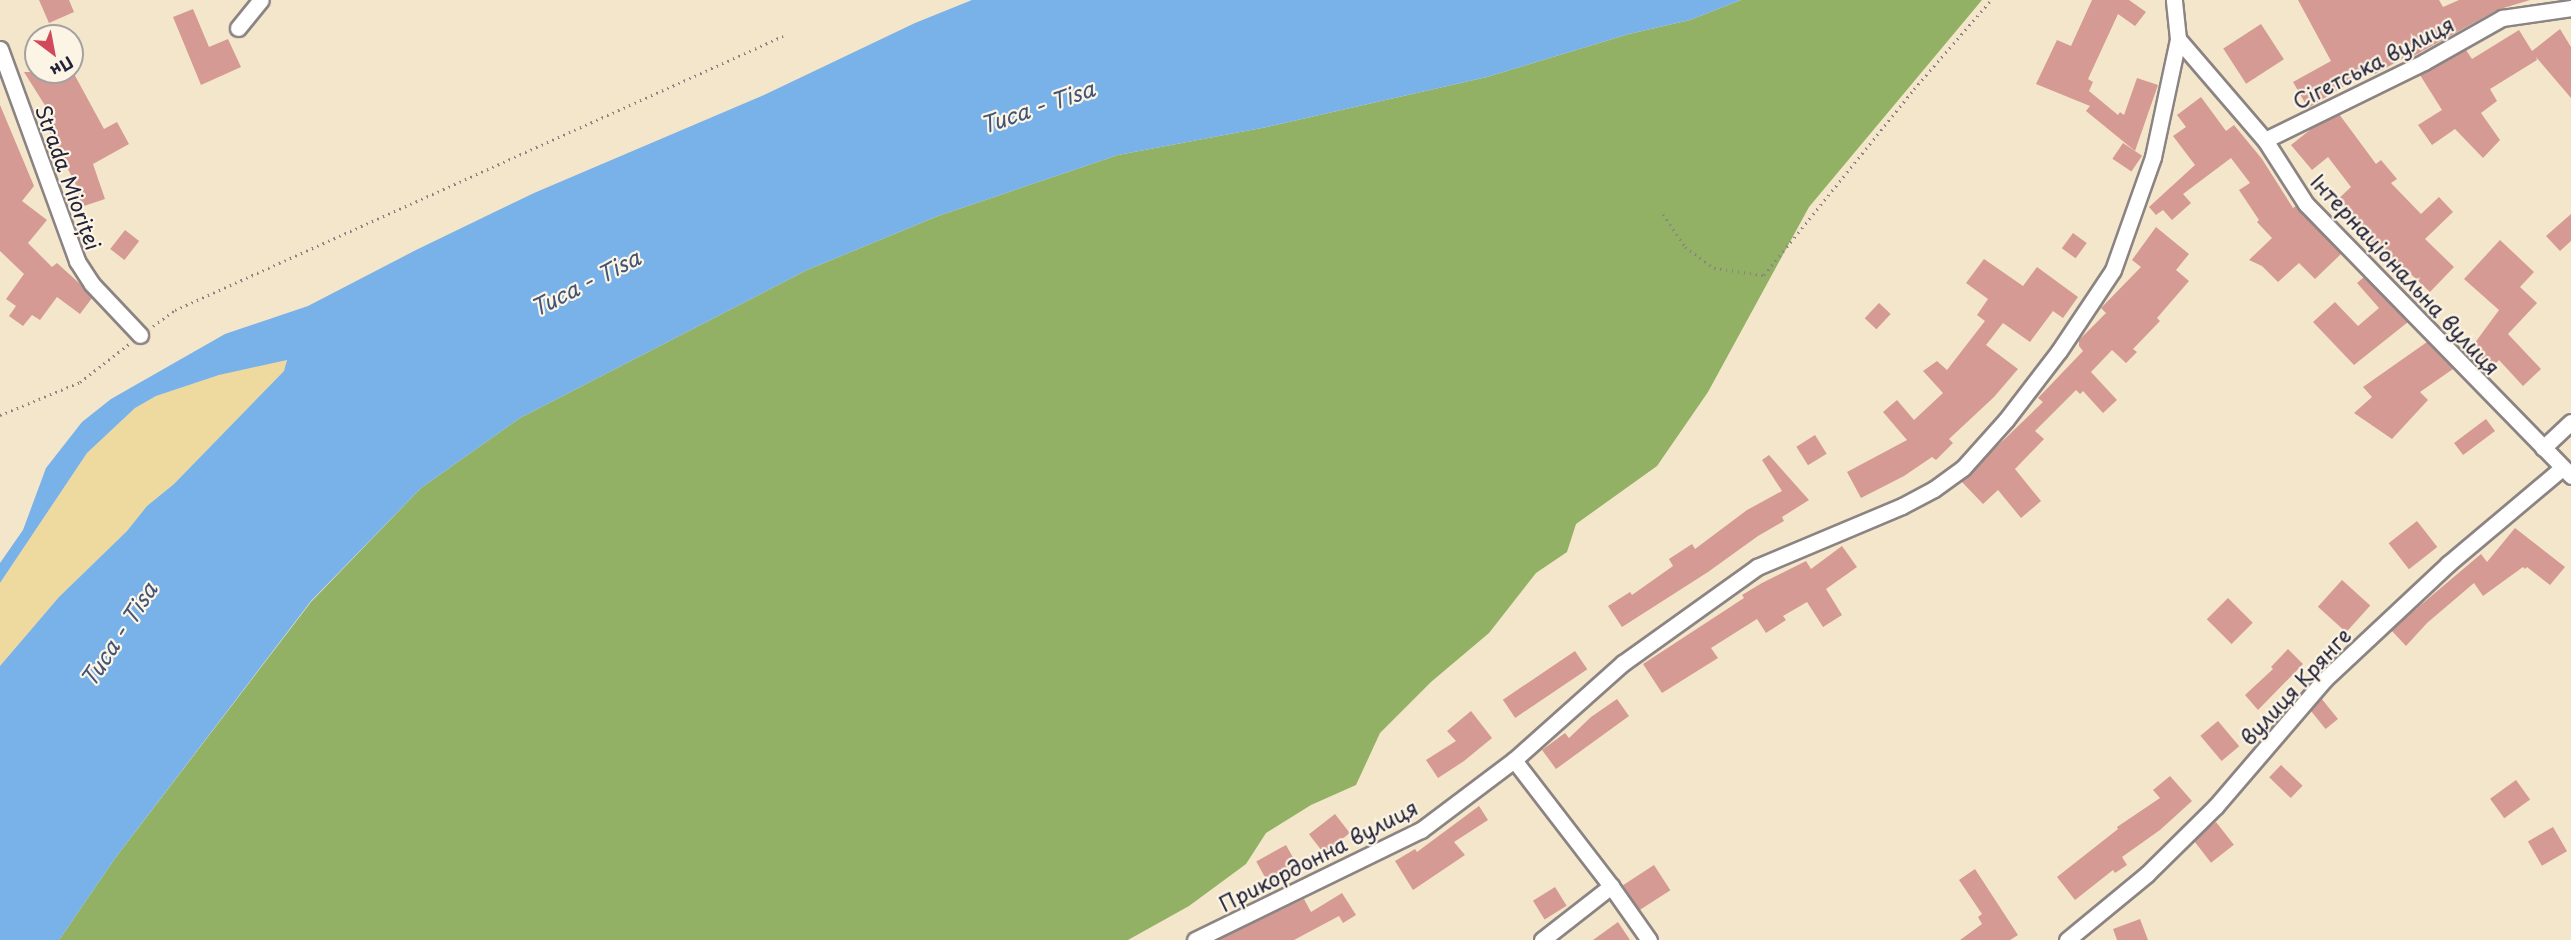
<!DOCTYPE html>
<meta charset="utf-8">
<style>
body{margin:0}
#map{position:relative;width:2571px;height:940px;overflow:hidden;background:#f4e6cb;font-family:"Playpen Sans",sans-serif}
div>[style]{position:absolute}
.forest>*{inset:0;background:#92b164}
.sand>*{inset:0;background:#eeda9e}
.water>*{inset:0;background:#79b2e9}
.building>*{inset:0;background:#d59a93;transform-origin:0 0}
.path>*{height:3px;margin-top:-1.5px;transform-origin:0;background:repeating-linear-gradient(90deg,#8b8483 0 1.5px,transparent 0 6px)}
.roads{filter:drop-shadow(2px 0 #8b8483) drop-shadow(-2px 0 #8b8483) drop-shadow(0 2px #8b8483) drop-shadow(0 -2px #8b8483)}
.minor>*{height:15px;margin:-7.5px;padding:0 7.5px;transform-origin:7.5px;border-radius:7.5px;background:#fff}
span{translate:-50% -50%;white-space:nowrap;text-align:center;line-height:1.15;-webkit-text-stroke:4.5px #fcf5e5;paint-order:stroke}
.street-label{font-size:21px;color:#22223b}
.water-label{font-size:22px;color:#405478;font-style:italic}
.north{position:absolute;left:24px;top:24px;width:60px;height:60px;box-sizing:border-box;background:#fcf5e5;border:2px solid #a5a1a1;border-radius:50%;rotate:148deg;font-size:16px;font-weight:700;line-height:24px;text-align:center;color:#22223b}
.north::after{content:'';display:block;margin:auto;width:21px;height:27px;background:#d1495b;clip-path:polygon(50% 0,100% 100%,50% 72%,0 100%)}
</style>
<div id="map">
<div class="forest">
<i style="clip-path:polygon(1741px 0,1982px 0,1809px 207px,1708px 392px,1657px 466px,1576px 524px,1567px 552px,1536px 573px,1489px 633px,1431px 682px,1380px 733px,1356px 785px,1311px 805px,1266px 833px,1246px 864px,1189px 906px,1128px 940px,59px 940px,116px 857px,311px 602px,421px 488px,520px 418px,807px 270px,938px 216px,1118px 155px,1267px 127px,1487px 77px,1629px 34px,1690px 20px)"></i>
</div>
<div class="sand">
<i style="clip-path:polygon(285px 358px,288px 364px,284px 371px,174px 484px,147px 506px,127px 531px,59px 597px,0 666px,0 583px,87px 453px,135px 408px,156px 396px,219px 375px)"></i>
</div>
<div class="water">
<i style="clip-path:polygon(972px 0,1741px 0,1690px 20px,1629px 34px,1487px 77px,1267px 127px,1118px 155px,938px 216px,807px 270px,520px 418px,421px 488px,311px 601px,116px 857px,59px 940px,0 940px,0 666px,59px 597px,127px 531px,147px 506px,174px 484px,284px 371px,287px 360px,219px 375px,156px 396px,135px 408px,87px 453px,0 583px,0 563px,23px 530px,46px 468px,82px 422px,111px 399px,225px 334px,308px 306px,416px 250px,534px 193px,764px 95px,915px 23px)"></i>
</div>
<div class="building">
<i style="clip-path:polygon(39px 0,69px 0,74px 12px,49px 23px)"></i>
<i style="clip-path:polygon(2092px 0,2129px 0,2146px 12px,2135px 26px,2118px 14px,2088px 79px,2093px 82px,2089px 91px,2118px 115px,2120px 112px,2124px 115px,2137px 78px,2158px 85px,2135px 151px,2086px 111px,2090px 106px,2036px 84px,2057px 40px,2071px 46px)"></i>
<i style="clip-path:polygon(2298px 0,2439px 0,2443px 7px,2459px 0,2530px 0,2497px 10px,2419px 53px,2409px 59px,2407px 56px,2375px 74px,2372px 69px,2308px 108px,2293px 82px,2331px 61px)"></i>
<i style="clip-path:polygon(193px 9px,209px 47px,228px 39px,241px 67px,201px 85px,173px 17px)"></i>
<i style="left:2261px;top:24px;width:42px;height:45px;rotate:57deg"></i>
<i style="clip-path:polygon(2560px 29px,2571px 47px,2571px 98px,2536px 57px,2537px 60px,2490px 89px,2497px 101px,2481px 113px,2500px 140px,2483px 158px,2455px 129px,2432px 145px,2418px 125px,2442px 110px,2420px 75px,2466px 50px,2472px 59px,2519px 30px,2532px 51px)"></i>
<i style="clip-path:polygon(24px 72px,73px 72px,104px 129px,117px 122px,129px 144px,93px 164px,105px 199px,78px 208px,71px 189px,77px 187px,47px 127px,56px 123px)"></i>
<i style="clip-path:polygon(2201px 97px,2226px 131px,2234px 125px,2262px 159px,2293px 208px,2296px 206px,2341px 254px,2315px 279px,2299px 263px,2278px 282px,2262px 266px,2249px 260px,2272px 238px,2257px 222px,2259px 220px,2239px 190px,2250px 183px,2231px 158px,2183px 194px,2191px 203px,2172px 220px,2163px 210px,2156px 215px,2149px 207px,2195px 165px,2173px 136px,2186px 127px,2177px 115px)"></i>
<i style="clip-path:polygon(0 105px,34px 186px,22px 201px,47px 220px,28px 243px,52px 267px,57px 263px,79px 283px,92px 298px,80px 314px,57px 297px,40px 320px,32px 315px,23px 326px,9px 316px,16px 306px,6px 299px,24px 274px,0 251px)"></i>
<i style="clip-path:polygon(2339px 114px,2376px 164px,2381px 160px,2397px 179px,2391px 183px,2421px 214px,2439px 197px,2453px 212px,2425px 239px,2454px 267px,2430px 292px,2400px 264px,2395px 269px,2335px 202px,2351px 187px,2328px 157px,2312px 170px,2291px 145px,2315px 126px)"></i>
<i style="left:2123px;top:143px;width:23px;height:19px;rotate:34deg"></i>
<i style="clip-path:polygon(2571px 214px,2571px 241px,2560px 251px,2546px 236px)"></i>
<i style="clip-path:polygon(2156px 227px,2189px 254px,2176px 270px,2189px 281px,2157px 318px,2160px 321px,2133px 349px,2137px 352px,2126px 363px,2112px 350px,2091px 372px,2117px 400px,2103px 413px,2083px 391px,2080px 394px,2076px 390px,2035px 431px,2044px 439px,2015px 469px,2041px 501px,2021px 518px,1998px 490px,1983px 504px,1961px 481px,2043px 402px,2038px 398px,2083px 351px,2079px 346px,2079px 340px,2106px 313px,2101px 308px,2141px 267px,2132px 260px)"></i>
<i style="left:125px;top:230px;width:18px;height:24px;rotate:38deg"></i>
<i style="left:2073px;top:233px;width:17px;height:19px;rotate:36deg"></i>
<i style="clip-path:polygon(2500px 240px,2534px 272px,2520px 287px,2537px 303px,2508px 334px,2541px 369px,2523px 386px,2499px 360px,2493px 366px,2469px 351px,2499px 310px,2464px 279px)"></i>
<i style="clip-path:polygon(1984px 259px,2023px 286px,2037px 267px,2078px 297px,2063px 318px,2053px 311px,2030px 342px,2003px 323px,1986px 345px,2018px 369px,1994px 397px,1949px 439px,1953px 443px,1936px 460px,1932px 457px,1904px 476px,1861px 498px,1847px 472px,1907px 440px,1883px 412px,1897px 400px,1914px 420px,1943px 393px,1923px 371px,1937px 361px,1947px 370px,1985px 321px,1977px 315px,1988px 299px,1966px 283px)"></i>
<i style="clip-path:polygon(2364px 277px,2408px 322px,2354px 365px,2313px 322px,2335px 302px,2358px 326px,2379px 308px,2357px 283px)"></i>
<i style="left:1879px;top:303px;width:16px;height:21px;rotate:43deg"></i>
<i style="clip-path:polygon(2427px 342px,2453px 369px,2420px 392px,2428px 400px,2392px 439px,2354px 413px,2372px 397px,2363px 387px)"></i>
<i style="left:2486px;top:419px;width:15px;height:40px;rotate:53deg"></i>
<i style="left:1815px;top:435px;width:22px;height:22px;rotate:58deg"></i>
<i style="clip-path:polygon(1769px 455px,1809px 500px,1782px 517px,1784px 521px,1758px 536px,1708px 572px,1622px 627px,1608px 606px,1630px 592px,1632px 595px,1673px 566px,1669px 559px,1692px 544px,1695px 549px,1747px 510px,1782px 491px,1762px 460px)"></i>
<i style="left:2417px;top:521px;width:33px;height:36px;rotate:52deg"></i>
<i style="clip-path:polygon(2515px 528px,2565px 567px,2550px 585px,2527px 567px,2525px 569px,2523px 567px,2483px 596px,2474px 583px,2427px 623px,2406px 646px,2391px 630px,2481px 554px,2487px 562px)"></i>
<i style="clip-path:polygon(1842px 546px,1857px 567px,1826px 589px,1842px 615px,1823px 627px,1807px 602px,1783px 616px,1786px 620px,1766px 633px,1757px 619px,1711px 648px,1718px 658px,1662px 693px,1643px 664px,1744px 598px,1742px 595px,1762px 583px,1806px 561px,1811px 569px)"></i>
<i style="left:2342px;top:580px;width:38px;height:36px;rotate:42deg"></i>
<i style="left:2228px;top:598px;width:35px;height:30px;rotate:45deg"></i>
<i style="clip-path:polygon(2288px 649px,2303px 664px,2258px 710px,2245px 695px,2273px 669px,2271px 667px)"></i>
<i style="left:1575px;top:651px;width:22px;height:87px;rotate:56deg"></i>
<i style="left:2321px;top:698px;width:27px;height:16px;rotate:51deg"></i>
<i style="clip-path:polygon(1617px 699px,1629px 716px,1556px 769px,1542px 750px,1565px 733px,1569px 738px,1591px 717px)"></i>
<i style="clip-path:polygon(1471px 711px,1492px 738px,1464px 761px,1438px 778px,1426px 760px,1456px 741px,1447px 731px)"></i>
<i style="left:2218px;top:721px;width:33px;height:23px;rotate:50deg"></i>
<i style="left:2281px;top:765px;width:30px;height:17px;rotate:44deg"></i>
<i style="clip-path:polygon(2170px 776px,2192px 801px,2160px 830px,2122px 857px,2127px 865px,2115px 873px,2113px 870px,2075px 900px,2057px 877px,2118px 829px,2117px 827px,2160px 798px,2153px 790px)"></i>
<i style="left:2516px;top:780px;width:24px;height:32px;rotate:54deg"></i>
<i style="clip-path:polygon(1479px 806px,1488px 820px,1454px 842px,1465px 855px,1413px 890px,1395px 861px,1415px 849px,1417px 852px)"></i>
<i style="left:1335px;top:814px;width:24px;height:33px;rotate:52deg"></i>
<i style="left:2216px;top:822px;width:29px;height:29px;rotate:52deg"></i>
<i style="left:2553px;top:827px;width:28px;height:29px;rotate:60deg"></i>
<i style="left:1286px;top:845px;width:26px;height:34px;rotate:61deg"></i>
<i style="left:1654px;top:865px;width:30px;height:37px;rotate:57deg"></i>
<i style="clip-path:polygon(1975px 869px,2018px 935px,2010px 940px,1960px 940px,1982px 924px,1978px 917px,1982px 914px,1959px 880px)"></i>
<i style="left:1555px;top:887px;width:22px;height:26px;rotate:58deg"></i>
<i style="clip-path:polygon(1342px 893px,1356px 915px,1343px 923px,1339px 916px,1294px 940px,1217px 940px,1304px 899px,1311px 912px)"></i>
<i style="clip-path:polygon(2140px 919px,2148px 940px,2117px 940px,2113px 929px)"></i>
<i style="clip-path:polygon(1618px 922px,1630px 940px,1593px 940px)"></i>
</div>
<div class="path">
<i style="left:1663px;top:214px;width:40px;rotate:56deg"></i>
<i style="left:1685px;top:247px;width:36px;rotate:36deg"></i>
<i style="left:1714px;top:268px;width:50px;rotate:8deg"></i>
<i style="left:1764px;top:275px;width:239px;rotate:-51.1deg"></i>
<i style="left:1914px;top:89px;width:118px;rotate:-49.1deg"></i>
<i style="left:153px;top:326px;width:27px;rotate:-36deg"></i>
<i style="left:175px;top:310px;width:667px;rotate:-24.26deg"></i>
<i style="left:0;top:415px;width:87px;rotate:-22.4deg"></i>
<i style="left:80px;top:382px;width:62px;rotate:-37.8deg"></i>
</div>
<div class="roads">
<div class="minor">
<i style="left:238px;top:28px;width:36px;rotate:-51deg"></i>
<i style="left:2178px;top:39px;width:133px;rotate:49.3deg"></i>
<i style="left:2265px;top:140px;width:76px;rotate:57.4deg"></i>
<i style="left:2306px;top:204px;width:380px;rotate:45.7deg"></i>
<i style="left:0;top:49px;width:226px;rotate:70deg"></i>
<i style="left:77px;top:261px;width:27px;rotate:57deg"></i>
<i style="left:92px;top:284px;width:70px;rotate:46.7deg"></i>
<i style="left:2265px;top:140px;width:177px;rotate:-26.1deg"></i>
<i style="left:2424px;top:62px;width:90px;rotate:-29.4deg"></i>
<i style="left:2502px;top:18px;width:70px;rotate:-8.2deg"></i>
<i style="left:2543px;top:448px;width:38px;rotate:-43deg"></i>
<i style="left:1514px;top:760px;width:159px;rotate:52.4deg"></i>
<i style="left:1611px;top:886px;width:66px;rotate:54.9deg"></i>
<i style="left:1195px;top:940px;width:251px;rotate:-26deg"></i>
<i style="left:1421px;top:830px;width:116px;rotate:-37deg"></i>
<i style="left:1514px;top:760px;width:146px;rotate:-41.7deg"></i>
<i style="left:1623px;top:663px;width:165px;rotate:-35.6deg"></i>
<i style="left:1757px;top:567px;width:157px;rotate:-22.8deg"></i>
<i style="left:1902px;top:506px;width:36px;rotate:-28deg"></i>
<i style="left:1934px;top:489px;width:36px;rotate:-36deg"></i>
<i style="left:1963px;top:468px;width:64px;rotate:-48.1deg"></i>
<i style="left:2006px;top:420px;width:87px;rotate:-52.5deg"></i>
<i style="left:2059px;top:351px;width:97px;rotate:-56.3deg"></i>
<i style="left:2113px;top:270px;width:120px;rotate:-70.5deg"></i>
<i style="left:2153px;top:157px;width:121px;rotate:-78deg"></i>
<i style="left:2178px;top:39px;width:39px;rotate:-96deg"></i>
<i style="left:1542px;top:940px;width:88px;rotate:-38deg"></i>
<i style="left:2067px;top:940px;width:104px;rotate:-39.5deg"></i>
<i style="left:2147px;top:874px;width:97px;rotate:-44.6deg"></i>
<i style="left:2216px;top:806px;width:166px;rotate:-49.4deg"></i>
<i style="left:2324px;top:680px;width:170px;rotate:-43.1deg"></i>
<i style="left:2448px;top:564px;width:149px;rotate:-40.1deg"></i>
</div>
</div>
<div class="street-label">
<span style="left:2373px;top:62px;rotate:-27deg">Сігетська вулиця</span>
<span style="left:69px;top:177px;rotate:70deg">Strada Mioriței</span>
<span style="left:2406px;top:274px;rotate:47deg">Інтернаціональна вулиця</span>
<span style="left:2295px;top:686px;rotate:-47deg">вулиця Крянге</span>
<span style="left:1318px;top:855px;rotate:-27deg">Прикордонна вулиця</span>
</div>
<div class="water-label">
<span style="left:1037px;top:106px;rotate:-19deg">Тиса - Tisa</span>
<span style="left:585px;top:282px;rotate:-27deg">Тиса - Tisa</span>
<span style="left:118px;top:634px;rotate:-57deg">Тиса - Tisa</span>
</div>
<div class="north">Пн</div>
</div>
